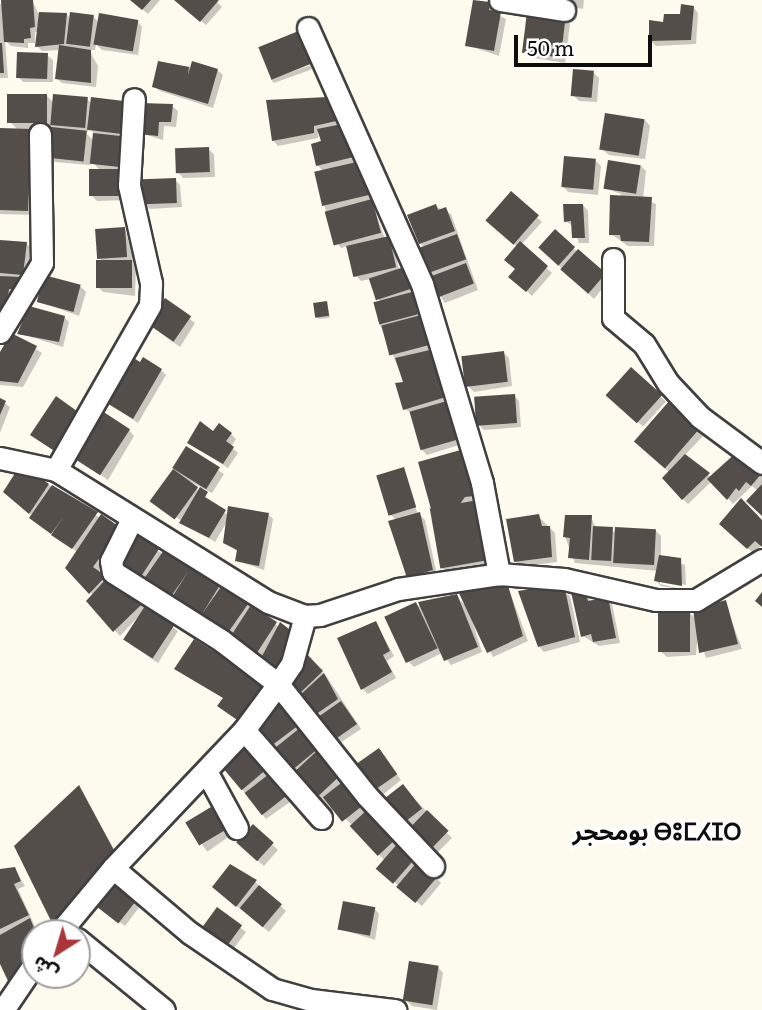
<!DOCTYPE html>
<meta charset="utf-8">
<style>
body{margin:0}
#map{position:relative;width:762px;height:1010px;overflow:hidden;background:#fdfaee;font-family:Literata,"Noto Sans Arabic","Noto Sans Tifinagh",serif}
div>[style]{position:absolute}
.shadow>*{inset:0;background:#0003;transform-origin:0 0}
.building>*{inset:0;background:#544e4a;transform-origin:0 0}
.roads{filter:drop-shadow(2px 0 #404040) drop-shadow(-2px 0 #404040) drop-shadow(0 2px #404040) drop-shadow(0 -2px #404040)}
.minor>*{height:21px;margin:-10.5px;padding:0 10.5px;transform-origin:10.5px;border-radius:10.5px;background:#fff}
span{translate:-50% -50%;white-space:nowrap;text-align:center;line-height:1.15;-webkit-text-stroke:7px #fff;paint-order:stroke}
.quarter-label{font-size:24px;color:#0d0d0d;font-weight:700}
.north{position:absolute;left:21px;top:919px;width:70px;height:70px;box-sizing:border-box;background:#fff;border:2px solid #9e9e9e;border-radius:50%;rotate:217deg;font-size:19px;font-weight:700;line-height:28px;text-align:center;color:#0d0d0d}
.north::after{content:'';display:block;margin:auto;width:24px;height:32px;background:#ac353a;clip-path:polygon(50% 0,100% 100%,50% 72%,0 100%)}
.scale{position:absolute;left:514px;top:35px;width:138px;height:32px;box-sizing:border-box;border:4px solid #0d0d0d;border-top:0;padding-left:9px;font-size:21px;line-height:24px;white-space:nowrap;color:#0d0d0d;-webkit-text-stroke:5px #fff;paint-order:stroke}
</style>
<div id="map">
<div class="shadow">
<i style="clip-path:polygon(32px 0,38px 13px,66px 14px,71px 19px,93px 16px,99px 23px,137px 21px,142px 27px,138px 55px,102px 50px,96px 44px,95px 50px,89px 50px,98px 66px,96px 87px,62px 83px,56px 78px,60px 50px,42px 51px,37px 46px,39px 32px,35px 32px,35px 43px,28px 43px,28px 48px,11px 46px,5px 40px,8px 78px,0 78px,0 4px)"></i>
<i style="clip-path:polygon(132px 0,160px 0,148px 14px)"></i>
<i style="clip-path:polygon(215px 0,222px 7px,206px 25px,182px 5px)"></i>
<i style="clip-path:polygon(552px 0,584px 0,583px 9px,557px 5px)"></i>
<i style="clip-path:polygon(489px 3px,494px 13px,506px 19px,499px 56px,467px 45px)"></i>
<i style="clip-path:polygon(693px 7px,698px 13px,696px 44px,656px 46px,651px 41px,665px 24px)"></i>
<i style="clip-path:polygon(565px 19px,570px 24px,565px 63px,528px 57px,523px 52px)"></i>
<i style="clip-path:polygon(47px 55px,53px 60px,53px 82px,23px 82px,18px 77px)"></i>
<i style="clip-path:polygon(159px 63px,217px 70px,223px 75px,213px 108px,160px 91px,154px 86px)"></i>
<i style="clip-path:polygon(317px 63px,318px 67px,274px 83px,271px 79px)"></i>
<i style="clip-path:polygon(594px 73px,599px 78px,597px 102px,579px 101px,573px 95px)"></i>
<i style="clip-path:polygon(evenodd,47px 96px,54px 103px,87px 99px,92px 104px,126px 102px,127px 200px,97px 201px,91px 195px,101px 171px,94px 164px,94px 145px,90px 165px,55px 162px,50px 157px,53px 128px,28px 128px,36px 135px,33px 215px,0 214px,0 130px,18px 130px,10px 122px,47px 96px,90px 129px,94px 133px,94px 141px,86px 133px,90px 129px)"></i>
<i style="clip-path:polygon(328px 99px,366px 168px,371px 200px,385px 239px,393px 243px,399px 269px,409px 274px,433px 350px,428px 351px,435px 357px,462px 444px,427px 455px,422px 450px,412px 413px,404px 409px,405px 383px,380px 325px,380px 302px,371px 279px,361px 281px,356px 276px,348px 246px,341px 248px,336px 242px,324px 205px,323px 171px,317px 165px,323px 142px,319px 128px,318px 138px,278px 146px,273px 140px)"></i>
<i style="clip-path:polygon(172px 106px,178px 111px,176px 127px,164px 126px,163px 140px,140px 133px)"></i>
<i style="clip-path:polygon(645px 120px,650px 126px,645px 159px,609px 155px,603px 150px)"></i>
<i style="clip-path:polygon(208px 149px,214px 154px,215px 177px,183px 178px,178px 172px)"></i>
<i style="clip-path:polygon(596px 161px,601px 166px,598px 195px,568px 192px,563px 186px)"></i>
<i style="clip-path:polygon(641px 166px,646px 171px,643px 199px,656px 204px,654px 246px,628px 246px,611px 234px,621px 194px,607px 189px)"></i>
<i style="clip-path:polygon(175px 180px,180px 185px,182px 207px,150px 209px,145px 204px)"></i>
<i style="clip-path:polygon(583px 205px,588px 211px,589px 243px,579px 243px,573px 226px,565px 221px)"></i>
<i style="clip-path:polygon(435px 206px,451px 214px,478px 290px,445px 303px,426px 276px,425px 248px,420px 243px)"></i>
<i style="clip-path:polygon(537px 217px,542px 222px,521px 245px,552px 273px,532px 296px,511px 276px,517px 269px,517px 247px,487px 220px)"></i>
<i style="clip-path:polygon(125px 229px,136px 267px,135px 296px,103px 292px,98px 287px,102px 261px,98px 257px)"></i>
<i style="clip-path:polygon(555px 232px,609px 280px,594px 299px,546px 253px)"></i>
<i style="clip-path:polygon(0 241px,27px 244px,32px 249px,28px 279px,0 319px)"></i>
<i style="clip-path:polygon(81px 287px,86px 292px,79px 316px,37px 301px)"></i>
<i style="clip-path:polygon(166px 301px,195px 323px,180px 347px,155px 329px)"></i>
<i style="clip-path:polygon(327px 303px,330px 318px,319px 319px,317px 317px)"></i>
<i style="clip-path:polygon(64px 317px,69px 322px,63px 347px,19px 333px)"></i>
<i style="clip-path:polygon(12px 335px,42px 353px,23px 387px,0 385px,0 356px)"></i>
<i style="clip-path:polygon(504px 353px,509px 358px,512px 386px,474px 392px,469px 387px)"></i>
<i style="clip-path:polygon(161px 370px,166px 375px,138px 423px,107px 402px)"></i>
<i style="left:631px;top:370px;width:47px;height:34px;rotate:42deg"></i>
<i style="clip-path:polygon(514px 395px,519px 401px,521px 427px,484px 430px,479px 425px)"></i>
<i style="clip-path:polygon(0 400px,10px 407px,0 433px)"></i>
<i style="clip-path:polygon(670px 403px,705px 434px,684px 456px,711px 477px,762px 472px,762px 514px,758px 491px,752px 486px,733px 504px,712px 481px,688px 504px,683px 499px,670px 473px,639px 445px)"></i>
<i style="clip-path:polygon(129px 430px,134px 436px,108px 480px,74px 457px)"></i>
<i style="clip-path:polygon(214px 433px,231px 434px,236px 439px,231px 447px,238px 453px,228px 468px,189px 443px)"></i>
<i style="clip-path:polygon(186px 449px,224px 474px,212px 493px,189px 481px,208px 501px,229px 516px,268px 514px,273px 519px,264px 570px,237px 561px,238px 552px,225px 542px,228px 520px,215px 542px,154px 503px)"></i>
<i style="clip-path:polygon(464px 451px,493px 565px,446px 572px,441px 567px,437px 512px,433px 508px)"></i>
<i style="clip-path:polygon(21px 467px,125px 534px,98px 573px,178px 631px,158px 663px,131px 645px,137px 618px,120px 636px,88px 601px,93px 595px,67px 568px,77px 552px,10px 497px)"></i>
<i style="clip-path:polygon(404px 469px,417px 512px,425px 520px,437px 575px,413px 582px,396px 520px,390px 514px)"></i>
<i style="clip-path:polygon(538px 516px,555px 533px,557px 562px,521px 567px,516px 562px)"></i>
<i style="clip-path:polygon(591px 517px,596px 528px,616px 532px,655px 530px,661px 536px,661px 557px,685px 565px,686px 585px,660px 580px,660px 584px,686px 590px,661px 586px,656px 581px,658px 571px,575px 563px,565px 537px)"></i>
<i style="clip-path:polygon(762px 522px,762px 545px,753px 553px,722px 524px)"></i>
<i style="clip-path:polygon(158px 551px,248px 603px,279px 627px,280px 675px,121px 573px)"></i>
<i style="clip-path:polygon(507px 584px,528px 641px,493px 657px,468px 608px,482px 652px,451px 665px,442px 653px,414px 667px,409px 662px,387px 619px,435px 598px,439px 603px,456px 596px,466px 606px)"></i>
<i style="clip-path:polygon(553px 587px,570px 596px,580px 642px,544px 652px,539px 646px)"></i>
<i style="clip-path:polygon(584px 590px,591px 602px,607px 599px,612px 604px,620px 643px,599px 646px,583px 636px)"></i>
<i style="clip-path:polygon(725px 602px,742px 649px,706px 658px,698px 632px,696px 655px,667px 657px,661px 652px,689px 612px,696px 619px)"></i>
<i style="clip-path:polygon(376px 623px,394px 656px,387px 661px,396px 678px,368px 694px,363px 689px)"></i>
<i style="clip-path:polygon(305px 655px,327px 677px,361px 729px,337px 745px,287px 680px)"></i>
<i style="clip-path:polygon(278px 698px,441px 883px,422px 906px,378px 868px,385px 861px,352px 825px,335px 809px,332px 812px,269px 747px)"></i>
<i style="clip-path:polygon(245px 746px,290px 802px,266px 819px,242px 789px)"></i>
<i style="clip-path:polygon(383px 755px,401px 780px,380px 797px,375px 792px)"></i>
<i style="clip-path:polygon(79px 788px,120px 860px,60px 930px)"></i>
<i style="clip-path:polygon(407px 791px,452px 838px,437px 853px,404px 822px)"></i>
<i style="left:211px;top:810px;width:32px;height:27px;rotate:55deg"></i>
<i style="clip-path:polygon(253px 827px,278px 850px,264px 866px,243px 848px)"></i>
<i style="clip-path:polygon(14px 869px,25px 886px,18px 889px,38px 933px,0 960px,0 871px)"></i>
<i style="clip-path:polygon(247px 874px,286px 911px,269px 932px,219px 892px)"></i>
<i style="clip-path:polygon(113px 882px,141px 905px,125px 926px,102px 909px)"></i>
<i style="clip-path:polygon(374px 908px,379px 914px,375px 940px,340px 929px)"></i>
<i style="clip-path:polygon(217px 909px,246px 932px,232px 951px,208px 933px)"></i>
<i style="clip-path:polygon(438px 967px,443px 973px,437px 1010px,412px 1006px,407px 1001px)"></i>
</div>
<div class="building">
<i style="clip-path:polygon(1px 0,33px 0,35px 27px,30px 28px,31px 38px,24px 39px,24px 43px,4px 42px)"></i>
<i style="clip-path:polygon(130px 0,151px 0,142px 10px)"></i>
<i style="clip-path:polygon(174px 0,219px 0,200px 22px)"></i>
<i style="clip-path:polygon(473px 0,490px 2px,489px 10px,501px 12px,494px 51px,465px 46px)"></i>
<i style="clip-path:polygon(681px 4px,694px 6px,691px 40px,649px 41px,649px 20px,663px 22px,664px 14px,680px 14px)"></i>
<i style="clip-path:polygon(39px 12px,67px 13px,64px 44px,35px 47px)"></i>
<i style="left:70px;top:12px;width:24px;height:32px;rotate:7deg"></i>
<i style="left:527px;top:12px;width:39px;height:41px;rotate:7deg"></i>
<i style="left:99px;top:13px;width:40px;height:32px;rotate:10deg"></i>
<i style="left:301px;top:30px;width:35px;height:46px;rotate:68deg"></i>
<i style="clip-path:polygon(0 43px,2px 43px,4px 73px,0 73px)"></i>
<i style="clip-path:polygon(59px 45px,91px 50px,91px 83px,55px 79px)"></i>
<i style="left:17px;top:52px;width:31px;height:26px;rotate:2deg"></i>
<i style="clip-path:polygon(158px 61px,189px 67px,188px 75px,192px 61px,218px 69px,208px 104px,152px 87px)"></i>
<i style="left:573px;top:69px;width:21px;height:27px;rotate:5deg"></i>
<i style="left:7px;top:94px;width:40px;height:29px"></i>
<i style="left:53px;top:94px;width:35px;height:31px;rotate:5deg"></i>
<i style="left:91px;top:97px;width:35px;height:33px;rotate:7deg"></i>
<i style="clip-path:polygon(328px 97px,341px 120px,314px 126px,314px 133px,272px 141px,266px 100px)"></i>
<i style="clip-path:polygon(140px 103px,173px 104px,171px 122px,159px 122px,158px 136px,138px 134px)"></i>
<i style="left:605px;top:113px;width:40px;height:37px;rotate:9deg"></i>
<i style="clip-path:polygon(347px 123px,358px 156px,316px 166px,311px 144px,321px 141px,317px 129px)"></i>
<i style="left:51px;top:127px;width:36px;height:31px;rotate:6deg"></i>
<i style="left:0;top:128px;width:31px;height:82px;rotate:2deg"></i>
<i style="left:93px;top:133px;width:30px;height:31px;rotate:6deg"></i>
<i style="left:209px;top:147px;width:25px;height:34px;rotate:88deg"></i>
<i style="left:564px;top:156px;width:32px;height:31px;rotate:5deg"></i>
<i style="left:608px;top:160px;width:33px;height:29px;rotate:9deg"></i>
<i style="left:361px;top:161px;width:35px;height:48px;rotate:77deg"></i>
<i style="left:89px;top:169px;width:32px;height:27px"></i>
<i style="left:176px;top:178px;width:25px;height:34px;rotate:88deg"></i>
<i style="left:511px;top:191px;width:37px;height:39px;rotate:41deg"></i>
<i style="clip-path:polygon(610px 195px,652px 197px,649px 242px,621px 241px,620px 235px,609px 235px)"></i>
<i style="left:372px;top:199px;width:35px;height:49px;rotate:75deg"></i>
<i style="clip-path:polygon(436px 204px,438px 210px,446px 207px,455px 231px,419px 244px,407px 215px)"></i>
<i style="clip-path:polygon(563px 204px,583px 204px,585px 238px,572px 238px,571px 221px,564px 222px)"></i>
<i style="left:125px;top:227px;width:30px;height:30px;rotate:86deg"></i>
<i style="left:555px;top:229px;width:27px;height:25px;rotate:42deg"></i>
<i style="left:457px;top:234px;width:27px;height:46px;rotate:70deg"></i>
<i style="left:389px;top:236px;width:32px;height:44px;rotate:77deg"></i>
<i style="clip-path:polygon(0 240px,27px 242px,23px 275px,0 273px)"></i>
<i style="clip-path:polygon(520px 241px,548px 266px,526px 292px,508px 277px,515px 269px,504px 260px)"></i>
<i style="left:578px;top:249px;width:37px;height:27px;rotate:41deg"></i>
<i style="left:96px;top:260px;width:36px;height:28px"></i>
<i style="left:466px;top:263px;width:22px;height:38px;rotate:69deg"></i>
<i style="left:404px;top:267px;width:23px;height:37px;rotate:72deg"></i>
<i style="left:44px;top:275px;width:38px;height:28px;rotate:15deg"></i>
<i style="clip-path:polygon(0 276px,21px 277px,19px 290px,9px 289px,6px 315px,0 314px)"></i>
<i style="left:412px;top:292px;width:23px;height:40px;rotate:75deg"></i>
<i style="left:165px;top:298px;width:32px;height:31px;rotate:35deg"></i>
<i style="left:327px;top:301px;width:15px;height:14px;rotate:82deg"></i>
<i style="clip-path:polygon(29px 306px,65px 316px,59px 342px,17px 334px)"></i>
<i style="left:421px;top:315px;width:31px;height:41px;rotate:75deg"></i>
<i style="clip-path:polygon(11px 333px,37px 346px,18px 383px,0 381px,0 352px)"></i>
<i style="clip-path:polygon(430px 350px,446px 397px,403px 410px,395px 383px,403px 382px,395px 358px)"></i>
<i style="left:504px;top:351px;width:31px;height:43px;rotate:83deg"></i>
<i style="clip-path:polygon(132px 357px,140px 362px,143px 357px,162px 369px,133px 419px,105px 402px)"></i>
<i style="left:631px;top:367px;width:42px;height:38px;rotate:42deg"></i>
<i style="left:515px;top:394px;width:29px;height:41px;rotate:86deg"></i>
<i style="clip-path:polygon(56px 396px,81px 414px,59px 454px,30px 435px)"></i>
<i style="clip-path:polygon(0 398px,6px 401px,0 415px)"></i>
<i style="left:670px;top:400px;width:41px;height:55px;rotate:41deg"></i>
<i style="left:447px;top:401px;width:40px;height:39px;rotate:74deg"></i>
<i style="left:99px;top:409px;width:37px;height:55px;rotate:33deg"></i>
<i style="clip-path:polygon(200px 421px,213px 431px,219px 423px,232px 433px,226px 441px,234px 447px,223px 464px,187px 443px)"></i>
<i style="left:186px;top:446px;width:40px;height:26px;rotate:32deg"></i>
<i style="clip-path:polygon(464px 449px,475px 496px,465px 497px,460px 504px,431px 509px,418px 462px)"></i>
<i style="clip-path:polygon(738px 451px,762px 473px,751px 486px,746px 482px,739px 491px,736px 488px,727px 500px,707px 479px)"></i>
<i style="clip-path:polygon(685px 454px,710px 473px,682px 500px,662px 478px)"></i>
<i style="clip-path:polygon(21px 464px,49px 484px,29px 514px,3px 492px)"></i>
<i style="left:404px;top:467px;width:42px;height:29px;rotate:73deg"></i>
<i style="left:173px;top:469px;width:31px;height:40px;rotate:36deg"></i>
<i style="clip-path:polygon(762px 484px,762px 516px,746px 501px)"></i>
<i style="clip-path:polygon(52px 485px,98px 512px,72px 549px,51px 535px,64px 516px,51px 534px,29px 518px)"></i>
<i style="clip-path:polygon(200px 487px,208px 492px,205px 497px,226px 510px,209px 538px,179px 523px)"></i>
<i style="clip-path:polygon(741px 498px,762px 520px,762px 547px,755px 541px,747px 549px,719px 524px)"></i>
<i style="left:478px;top:500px;width:61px;height:49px;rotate:80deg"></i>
<i style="clip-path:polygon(228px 506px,269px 513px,259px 566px,235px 561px,237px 550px,223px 543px)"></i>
<i style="clip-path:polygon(420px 512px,433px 570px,407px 578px,388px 521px)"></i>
<i style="clip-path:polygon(101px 514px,121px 528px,93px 567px,106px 576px,89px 594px,65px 568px)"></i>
<i style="clip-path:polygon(539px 514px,542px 526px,550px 526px,552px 557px,514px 562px,506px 519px)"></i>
<i style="clip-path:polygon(565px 515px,592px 515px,589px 560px,568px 558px,570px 538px,563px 537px)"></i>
<i style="left:593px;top:526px;width:20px;height:34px;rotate:3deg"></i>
<i style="left:615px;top:527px;width:41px;height:36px;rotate:3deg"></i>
<i style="clip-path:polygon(134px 532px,159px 549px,136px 584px,114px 568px)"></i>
<i style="clip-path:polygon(164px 550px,220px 585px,197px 622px,167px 605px,188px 572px,165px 605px,139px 586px)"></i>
<i style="clip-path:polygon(659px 555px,681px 558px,682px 586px,654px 581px)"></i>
<i style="clip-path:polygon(106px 579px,141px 605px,113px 632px,86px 601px)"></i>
<i style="clip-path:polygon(507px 582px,523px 636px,487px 653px,457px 589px)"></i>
<i style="left:223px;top:584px;width:32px;height:41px;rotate:35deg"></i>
<i style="clip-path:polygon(554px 585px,555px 591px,565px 589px,575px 637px,538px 647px,518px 591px)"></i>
<i style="clip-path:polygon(584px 589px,588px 601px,608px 597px,616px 638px,593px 642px,591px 634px,581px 637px,571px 592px)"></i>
<i style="clip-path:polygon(762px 592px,762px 607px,755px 601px)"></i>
<i style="clip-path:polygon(457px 594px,478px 647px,444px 661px,418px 602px)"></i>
<i style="clip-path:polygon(726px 600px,738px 644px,699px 653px,693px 609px)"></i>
<i style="left:416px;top:602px;width:51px;height:35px;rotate:65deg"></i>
<i style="left:251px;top:605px;width:31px;height:38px;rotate:33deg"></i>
<i style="left:145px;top:606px;width:35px;height:40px;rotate:33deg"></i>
<i style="left:658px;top:610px;width:32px;height:42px"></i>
<i style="clip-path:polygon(376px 621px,390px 651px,383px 655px,392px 672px,361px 690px,337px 638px)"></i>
<i style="clip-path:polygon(280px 622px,298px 636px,274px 671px,260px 660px)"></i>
<i style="clip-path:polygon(194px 639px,218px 654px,223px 647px,270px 680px,240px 722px,217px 706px,223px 698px,174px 669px)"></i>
<i style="clip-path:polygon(305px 652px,323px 671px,299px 694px,285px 680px)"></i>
<i style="clip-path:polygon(324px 673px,338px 699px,312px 717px,299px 696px)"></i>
<i style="clip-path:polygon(278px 695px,299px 725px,267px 749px,254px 730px)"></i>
<i style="left:341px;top:701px;width:28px;height:32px;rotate:55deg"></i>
<i style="clip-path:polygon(301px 727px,320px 747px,291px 771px,270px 752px)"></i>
<i style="left:245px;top:743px;width:34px;height:33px;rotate:50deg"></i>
<i style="left:320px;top:748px;width:34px;height:38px;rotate:47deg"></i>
<i style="left:379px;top:748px;width:32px;height:32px;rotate:55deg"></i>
<i style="left:269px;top:774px;width:28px;height:31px;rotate:52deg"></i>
<i style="left:345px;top:780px;width:31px;height:28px;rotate:52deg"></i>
<i style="left:403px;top:784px;width:31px;height:26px;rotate:52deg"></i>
<i style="clip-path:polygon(79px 785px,116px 854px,54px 927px,14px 846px)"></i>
<i style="left:211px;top:807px;width:27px;height:30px;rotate:59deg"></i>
<i style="left:368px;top:809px;width:41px;height:25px;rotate:47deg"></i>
<i style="left:427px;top:810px;width:30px;height:26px;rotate:44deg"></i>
<i style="left:253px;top:824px;width:28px;height:25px;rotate:42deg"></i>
<i style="left:398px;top:843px;width:23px;height:34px;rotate:41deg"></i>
<i style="left:418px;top:861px;width:25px;height:34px;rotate:40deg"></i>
<i style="clip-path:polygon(230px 864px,257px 880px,236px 907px,212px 887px)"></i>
<i style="clip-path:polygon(15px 867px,21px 881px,14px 884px,29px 915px,0 929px,0 869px)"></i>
<i style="left:113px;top:880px;width:31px;height:31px;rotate:38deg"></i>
<i style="left:259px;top:885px;width:30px;height:30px;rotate:40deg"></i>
<i style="left:343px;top:901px;width:33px;height:29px;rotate:11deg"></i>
<i style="left:217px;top:907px;width:31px;height:26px;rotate:36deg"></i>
<i style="clip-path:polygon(30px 918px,36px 933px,35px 954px,9px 983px,0 964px,0 935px)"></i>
<i style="left:409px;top:961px;width:30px;height:40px;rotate:9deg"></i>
</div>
<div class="roads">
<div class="minor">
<i style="left:500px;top:0;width:65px;rotate:8.9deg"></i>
<i style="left:308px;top:28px;width:280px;rotate:66deg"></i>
<i style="left:422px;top:284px;width:208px;rotate:73.2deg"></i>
<i style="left:482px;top:483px;width:93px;rotate:79.4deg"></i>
<i style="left:613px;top:259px;width:59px;rotate:90deg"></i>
<i style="left:613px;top:318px;width:40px;rotate:40deg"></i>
<i style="left:644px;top:344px;width:46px;rotate:58.4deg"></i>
<i style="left:668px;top:383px;width:47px;rotate:46.7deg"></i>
<i style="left:700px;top:417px;width:77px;rotate:36.6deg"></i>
<i style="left:0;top:332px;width:81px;rotate:-58.7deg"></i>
<i style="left:42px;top:263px;width:129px;rotate:-90.9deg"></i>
<i style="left:0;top:458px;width:57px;rotate:12.1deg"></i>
<i style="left:56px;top:470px;width:250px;rotate:31.9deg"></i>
<i style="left:268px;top:602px;width:40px;rotate:21deg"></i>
<i style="left:305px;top:616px;width:15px;rotate:-4deg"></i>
<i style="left:320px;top:615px;width:82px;rotate:-18.4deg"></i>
<i style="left:398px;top:589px;width:102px;rotate:-8.4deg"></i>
<i style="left:499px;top:574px;width:65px;rotate:4.4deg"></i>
<i style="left:564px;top:579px;width:94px;rotate:12.9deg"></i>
<i style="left:656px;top:600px;width:40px"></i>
<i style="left:696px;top:600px;width:77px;rotate:-31.2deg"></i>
<i style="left:56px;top:470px;width:190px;rotate:-60.3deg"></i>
<i style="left:150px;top:305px;width:22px;rotate:-87deg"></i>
<i style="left:151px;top:283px;width:100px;rotate:-102.7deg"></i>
<i style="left:129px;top:185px;width:86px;rotate:-86.7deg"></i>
<i style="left:132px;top:519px;width:47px;rotate:116.6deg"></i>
<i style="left:111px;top:561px;width:11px;rotate:80deg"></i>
<i style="left:113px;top:572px;width:129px;rotate:32.3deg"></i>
<i style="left:222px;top:641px;width:71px;rotate:37.5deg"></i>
<i style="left:278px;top:684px;width:144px;rotate:51.5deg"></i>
<i style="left:368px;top:797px;width:95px;rotate:46.7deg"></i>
<i style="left:244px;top:730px;width:117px;rotate:48.8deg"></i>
<i style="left:206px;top:771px;width:65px;rotate:61.5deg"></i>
<i style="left:113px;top:868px;width:190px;rotate:-46.5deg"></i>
<i style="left:244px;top:730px;width:57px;rotate:-53.5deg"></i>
<i style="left:278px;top:684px;width:25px;rotate:-56deg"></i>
<i style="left:292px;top:663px;width:49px;rotate:-74.5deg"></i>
<i style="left:59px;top:933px;width:85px;rotate:-50.3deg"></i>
<i style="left:113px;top:868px;width:101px;rotate:40.2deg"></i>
<i style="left:190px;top:933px;width:99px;rotate:34.3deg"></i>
<i style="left:272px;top:989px;width:41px;rotate:15.8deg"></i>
<i style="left:311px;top:1000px;width:85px;rotate:6.8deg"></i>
<i style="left:77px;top:939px;width:112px;rotate:39.2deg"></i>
<i style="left:3px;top:1010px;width:57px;rotate:-55.8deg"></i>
</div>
</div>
<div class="quarter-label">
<span style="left:657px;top:830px">بومحجر ⴱⵓⵎⵃⵊⵔ</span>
</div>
<div class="north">ش</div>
<div class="scale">50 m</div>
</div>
